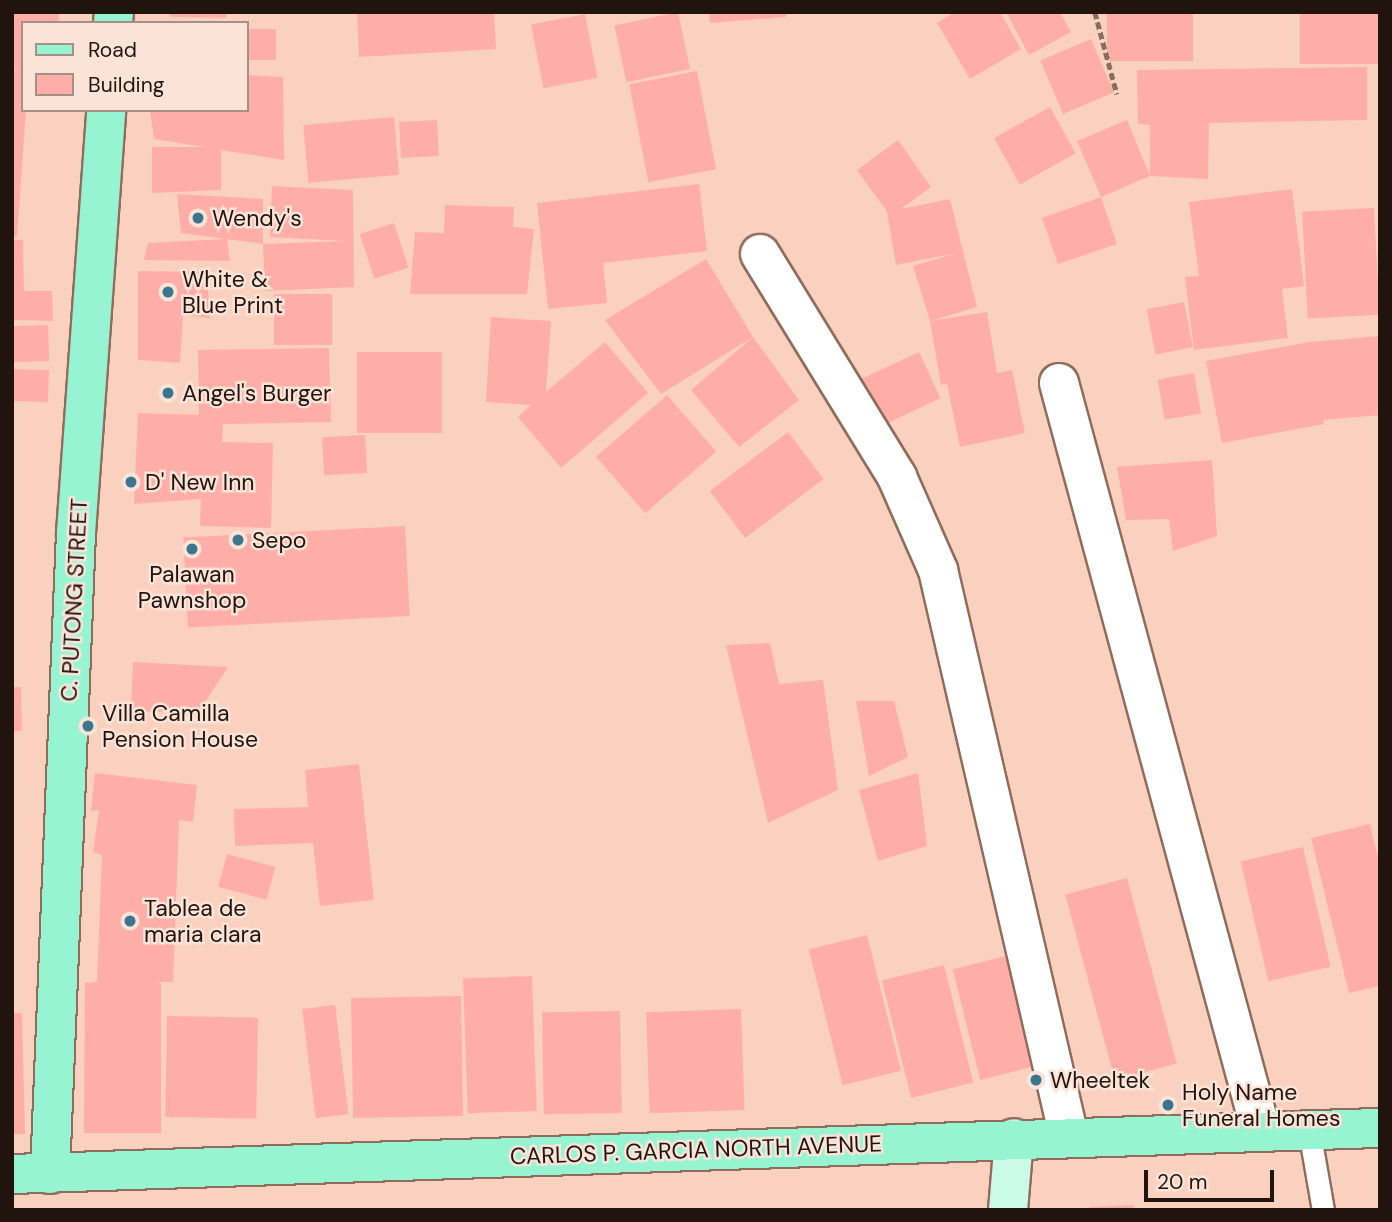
<!DOCTYPE html>
<style>
body{margin:0}
#map{position:relative;width:1392px;height:1222px;overflow:hidden;background:#fad1bf;font-family:"DM Sans",sans-serif}
div>[style]{position:absolute}
.building>*{inset:0;background:#feaea7;transform-origin:0 0}
.path>*{height:4.5px;margin-top:-2.25px;transform-origin:0;background:repeating-linear-gradient(90deg,#886d61 0 7px,transparent 0 10.5px)}
.roads{filter:drop-shadow(2px 0 #906c5c) drop-shadow(-2px 0 #906c5c) drop-shadow(0 2px #906c5c) drop-shadow(0 -2px #906c5c)}
.lane>*{height:21px;margin:-10.5px;padding:0 10.5px;transform-origin:10.5px;border-radius:10.5px;background:#fff}
.street>*{height:38px;margin:-19px;padding:0 19px;transform-origin:19px;border-radius:19px;background:#fff}
.secondary>*{height:38px;margin:-19px;padding:0 19px;transform-origin:19px;border-radius:19px;background:#cbfae9}
.primary>*{height:38px;margin:-19px;padding:0 19px;transform-origin:19px;border-radius:19px;background:#97f4d3}
.dots>*{width:19px;height:19px;translate:-50% -50%;box-sizing:border-box;border:4px solid #fce3d8;border-radius:50%}
span{translate:-50% -50%;white-space:nowrap;text-align:center;line-height:1.15;-webkit-text-stroke:5px #fce3d8;paint-order:stroke}
.poi-label{font-size:23px;color:#21130d}
.left{translate:0 -50%;text-align:left}
.street-label{font-size:23px;color:#21130d}
.frame{position:absolute;inset:0;border:14px solid #21130d;pointer-events:none}
.legend{position:absolute;left:21px;top:21px;width:228px;height:91px;box-sizing:border-box;background:#fce3d8;border:2px solid #a49087;margin:0;padding:9px 12px;list-style:none;font-size:21px;color:#21130d}
.legend li{display:flex;align-items:center;gap:14px;height:35px}
.legend b{width:35px;border:2px solid #a49087}
.scale{position:absolute;left:1144px;top:1170px;width:130px;height:32px;box-sizing:border-box;border:4px solid #21130d;border-top:0;padding-left:9px;font-size:21px;line-height:24px;white-space:nowrap;color:#21130d;-webkit-text-stroke:5px #fce3d8;paint-order:stroke}
</style>
<div id="map">
<div class="building">
<i style="clip-path:polygon(12px 12px,59px 12px,59px 23px,23px 23px,26px 110px,17px 237px,12px 236px,12px 71px,20px 71px,12px 70px)"></i>
<i style="clip-path:polygon(169px 12px,226px 12px,226px 18px,170px 17px)"></i>
<i style="clip-path:polygon(357px 12px,494px 12px,496px 49px,359px 57px)"></i>
<i style="left:678px;top:12px;width:58px;height:65px;rotate:78deg"></i>
<i style="clip-path:polygon(709px 12px,786px 12px,786px 17px,710px 23px)"></i>
<i style="clip-path:polygon(955px 12px,1000px 12px,1021px 49px,970px 79px,937px 23px)"></i>
<i style="clip-path:polygon(1006px 12px,1060px 12px,1071px 32px,1029px 55px)"></i>
<i style="left:1107px;top:12px;width:86px;height:49px"></i>
<i style="left:1300px;top:12px;width:80px;height:52px"></i>
<i style="left:585px;top:14px;width:65px;height:55px;rotate:79deg"></i>
<i style="left:247px;top:29px;width:29px;height:31px"></i>
<i style="left:1091px;top:39px;width:58px;height:55px;rotate:67deg"></i>
<i style="clip-path:polygon(1367px 67px,1367px 120px,1209px 123px,1208px 179px,1150px 176px,1150px 125px,1138px 124px,1137px 70px)"></i>
<i style="left:697px;top:71px;width:100px;height:69px;rotate:79deg"></i>
<i style="clip-path:polygon(247px 75px,283px 77px,284px 160px,221px 150px,221px 190px,152px 193px,152px 147px,204px 147px,154px 139px,150px 110px,247px 110px)"></i>
<i style="left:1050px;top:107px;width:53px;height:64px;rotate:61deg"></i>
<i style="left:394px;top:117px;width:58px;height:91px;rotate:85deg"></i>
<i style="left:437px;top:120px;width:36px;height:38px;rotate:87deg"></i>
<i style="clip-path:polygon(1127px 120px,1150px 176px,1101px 197px,1117px 244px,1058px 264px,1042px 218px,1101px 197px,1077px 141px)"></i>
<i style="clip-path:polygon(898px 140px,931px 187px,901px 209px,950px 199px,977px 307px,930px 321px,913px 266px,957px 253px,896px 265px,887px 212px,857px 170px)"></i>
<i style="clip-path:polygon(699px 184px,707px 251px,603px 263px,607px 303px,548px 309px,537px 203px)"></i>
<i style="clip-path:polygon(272px 186px,353px 190px,354px 287px,265px 291px,263px 244px,347px 241px,270px 237px)"></i>
<i style="clip-path:polygon(1292px 189px,1304px 286px,1282px 289px,1288px 338px,1194px 350px,1185px 277px,1199px 276px,1189px 202px)"></i>
<i style="clip-path:polygon(177px 194px,263px 199px,263px 244px,181px 233px)"></i>
<i style="clip-path:polygon(445px 205px,514px 207px,513px 227px,534px 229px,527px 294px,410px 294px,415px 232px,444px 233px)"></i>
<i style="left:1374px;top:208px;width:107px;height:72px;rotate:87deg"></i>
<i style="left:394px;top:223px;width:47px;height:36px;rotate:72deg"></i>
<i style="clip-path:polygon(227px 239px,230px 261px,144px 260px,148px 243px)"></i>
<i style="clip-path:polygon(12px 240px,23px 240px,24px 291px,52px 291px,53px 321px,12px 320px)"></i>
<i style="clip-path:polygon(706px 259px,753px 337px,799px 400px,739px 447px,691px 390px,753px 337px,661px 394px,605px 320px)"></i>
<i style="clip-path:polygon(138px 271px,207px 272px,210px 318px,183px 315px,180px 363px,138px 360px)"></i>
<i style="left:274px;top:294px;width:58px;height:51px"></i>
<i style="left:1184px;top:302px;width:46px;height:38px;rotate:79deg"></i>
<i style="clip-path:polygon(987px 312px,997px 373px,1012px 370px,1025px 433px,960px 447px,947px 384px,941px 385px,930px 321px)"></i>
<i style="clip-path:polygon(491px 317px,551px 321px,546px 392px,605px 342px,648px 393px,561px 468px,518px 417px,531px 405px,486px 402px)"></i>
<i style="left:48px;top:325px;width:36px;height:36px;rotate:88deg"></i>
<i style="clip-path:polygon(1380px 336px,1380px 415px,1323px 420px,1324px 424px,1222px 443px,1206px 361px,1309px 342px)"></i>
<i style="clip-path:polygon(329px 348px,331px 422px,223px 424px,222px 442px,273px 443px,271px 528px,200px 526px,201px 499px,134px 504px,138px 413px,199px 415px,198px 350px)"></i>
<i style="left:357px;top:352px;width:85px;height:81px"></i>
<i style="left:919px;top:352px;width:51px;height:69px;rotate:65deg"></i>
<i style="left:12px;top:369px;width:37px;height:32px;rotate:2deg"></i>
<i style="left:1194px;top:373px;width:41px;height:37px;rotate:80deg"></i>
<i style="left:667px;top:395px;width:75px;height:94px;rotate:49deg"></i>
<i style="left:788px;top:432px;width:59px;height:98px;rotate:53deg"></i>
<i style="left:365px;top:435px;width:38px;height:43px;rotate:87deg"></i>
<i style="clip-path:polygon(1212px 460px,1217px 536px,1173px 551px,1169px 519px,1126px 520px,1117px 467px)"></i>
<i style="left:405px;top:526px;width:90px;height:222px;rotate:87deg"></i>
<i style="clip-path:polygon(770px 643px,779px 684px,823px 680px,838px 790px,768px 823px,726px 645px)"></i>
<i style="clip-path:polygon(133px 662px,228px 667px,198px 713px,131px 711px)"></i>
<i style="left:21px;top:687px;width:44px;height:9px;rotate:89deg"></i>
<i style="clip-path:polygon(856px 701px,894px 701px,908px 757px,869px 776px)"></i>
<i style="clip-path:polygon(359px 764px,374px 900px,320px 906px,313px 843px,235px 846px,234px 809px,308px 807px,305px 770px)"></i>
<i style="clip-path:polygon(95px 773px,197px 785px,193px 822px,179px 820px,173px 982px,154px 982px,161px 983px,161px 1133px,84px 1133px,85px 983px,97px 982px,102px 855px,93px 852px,99px 810px,91px 811px)"></i>
<i style="clip-path:polygon(918px 773px,927px 846px,878px 861px,859px 790px)"></i>
<i style="clip-path:polygon(1370px 824px,1380px 866px,1380px 986px,1349px 993px,1311px 838px)"></i>
<i style="left:1303px;top:847px;width:123px;height:64px;rotate:77deg"></i>
<i style="left:227px;top:854px;width:50px;height:34px;rotate:15deg"></i>
<i style="left:1127px;top:878px;width:192px;height:64px;rotate:75deg"></i>
<i style="left:867px;top:935px;width:140px;height:60px;rotate:76deg"></i>
<i style="left:1006px;top:956px;width:114px;height:55px;rotate:76deg"></i>
<i style="left:944px;top:965px;width:121px;height:64px;rotate:76deg"></i>
<i style="left:532px;top:976px;width:135px;height:69px;rotate:88deg"></i>
<i style="left:461px;top:996px;width:120px;height:110px;rotate:89deg"></i>
<i style="left:335px;top:1005px;width:110px;height:33px;rotate:83deg"></i>
<i style="left:741px;top:1009px;width:101px;height:95px;rotate:88deg"></i>
<i style="left:620px;top:1011px;width:102px;height:78px;rotate:89deg"></i>
<i style="clip-path:polygon(12px 1013px,22px 1013px,25px 1134px,12px 1134px)"></i>
<i style="left:167px;top:1016px;width:91px;height:101px;rotate:1deg"></i>
<i style="clip-path:polygon(1134px 1205px,1134px 1210px,1086px 1210px,1090px 1207px)"></i>
</div>
<div class="path">
<i style="left:1095px;top:12px;width:85px;rotate:75deg"></i>
</div>
<div class="roads">
<div class="lane">
<i style="left:1309px;top:1130px;width:81px;rotate:80.1deg"></i>
</div>
<div class="street">
<i style="left:760px;top:254px;width:262px;rotate:58.4deg"></i>
<i style="left:897px;top:477px;width:102px;rotate:66.2deg"></i>
<i style="left:938px;top:570px;width:582px;rotate:76.99deg"></i>
<i style="left:1059px;top:383px;width:775px;rotate:74.89deg"></i>
</div>
<div class="secondary">
<i style="left:1008px;top:1210px;width:72px;rotate:-85.2deg"></i>
</div>
<div class="primary">
<i style="left:113px;top:23px;width:11px;rotate:-85deg"></i>
<i style="left:12px;top:1174px;width:1369px;rotate:-1.93deg"></i>
<i style="left:50px;top:1174px;width:642px;rotate:-87.68deg"></i>
<i style="left:76px;top:533px;width:424px;rotate:-85.9deg"></i>
</div>
</div>
<div class="dots">
<i style="left:198px;top:218px;background:#3a768d"></i>
<i style="left:168px;top:292px;background:#3a768d"></i>
<i style="left:168px;top:393px;background:#3a768d"></i>
<i style="left:131px;top:482px;background:#3a768d"></i>
<i style="left:238px;top:540px;background:#3a768d"></i>
<i style="left:192px;top:549px;background:#3a768d"></i>
<i style="left:88px;top:726px;background:#3a768d"></i>
<i style="left:130px;top:921px;background:#3a768d"></i>
<i style="left:1036px;top:1080px;background:#3a768d"></i>
<i style="left:1168px;top:1105px;background:#3a768d"></i>
</div>
<div class="poi-label">
<span class="left" style="left:212px;top:218px">Wendy's</span>
<span class="left" style="left:182px;top:292px">White &amp;<br>Blue Print</span>
<span class="left" style="left:182px;top:393px">Angel's Burger</span>
<span class="left" style="left:145px;top:482px">D' New Inn</span>
<span class="left" style="left:252px;top:540px">Sepo</span>
<span style="left:192px;top:587px">Palawan<br>Pawnshop</span>
<span class="left" style="left:102px;top:726px">Villa Camilla<br>Pension House</span>
<span class="left" style="left:144px;top:921px">Tablea de<br>maria clara</span>
<span class="left" style="left:1050px;top:1080px">Wheeltek</span>
<span class="left" style="left:1182px;top:1105px">Holy Name<br>Funeral Homes</span>
</div>
<div class="street-label">
<span style="left:74px;top:600px;rotate:-87deg">C. PUTONG STREET</span>
<span style="left:696px;top:1150px;rotate:-2deg">CARLOS P. GARCIA NORTH AVENUE</span>
</div>
<div class="frame"></div>
<ul class="legend">
<li><b style="height:9px;background:#97f4d3"></b>Road</li>
<li><b style="height:19px;background:#feaea7"></b>Building</li>
</ul>
<div class="scale">20 m</div>
</div>
